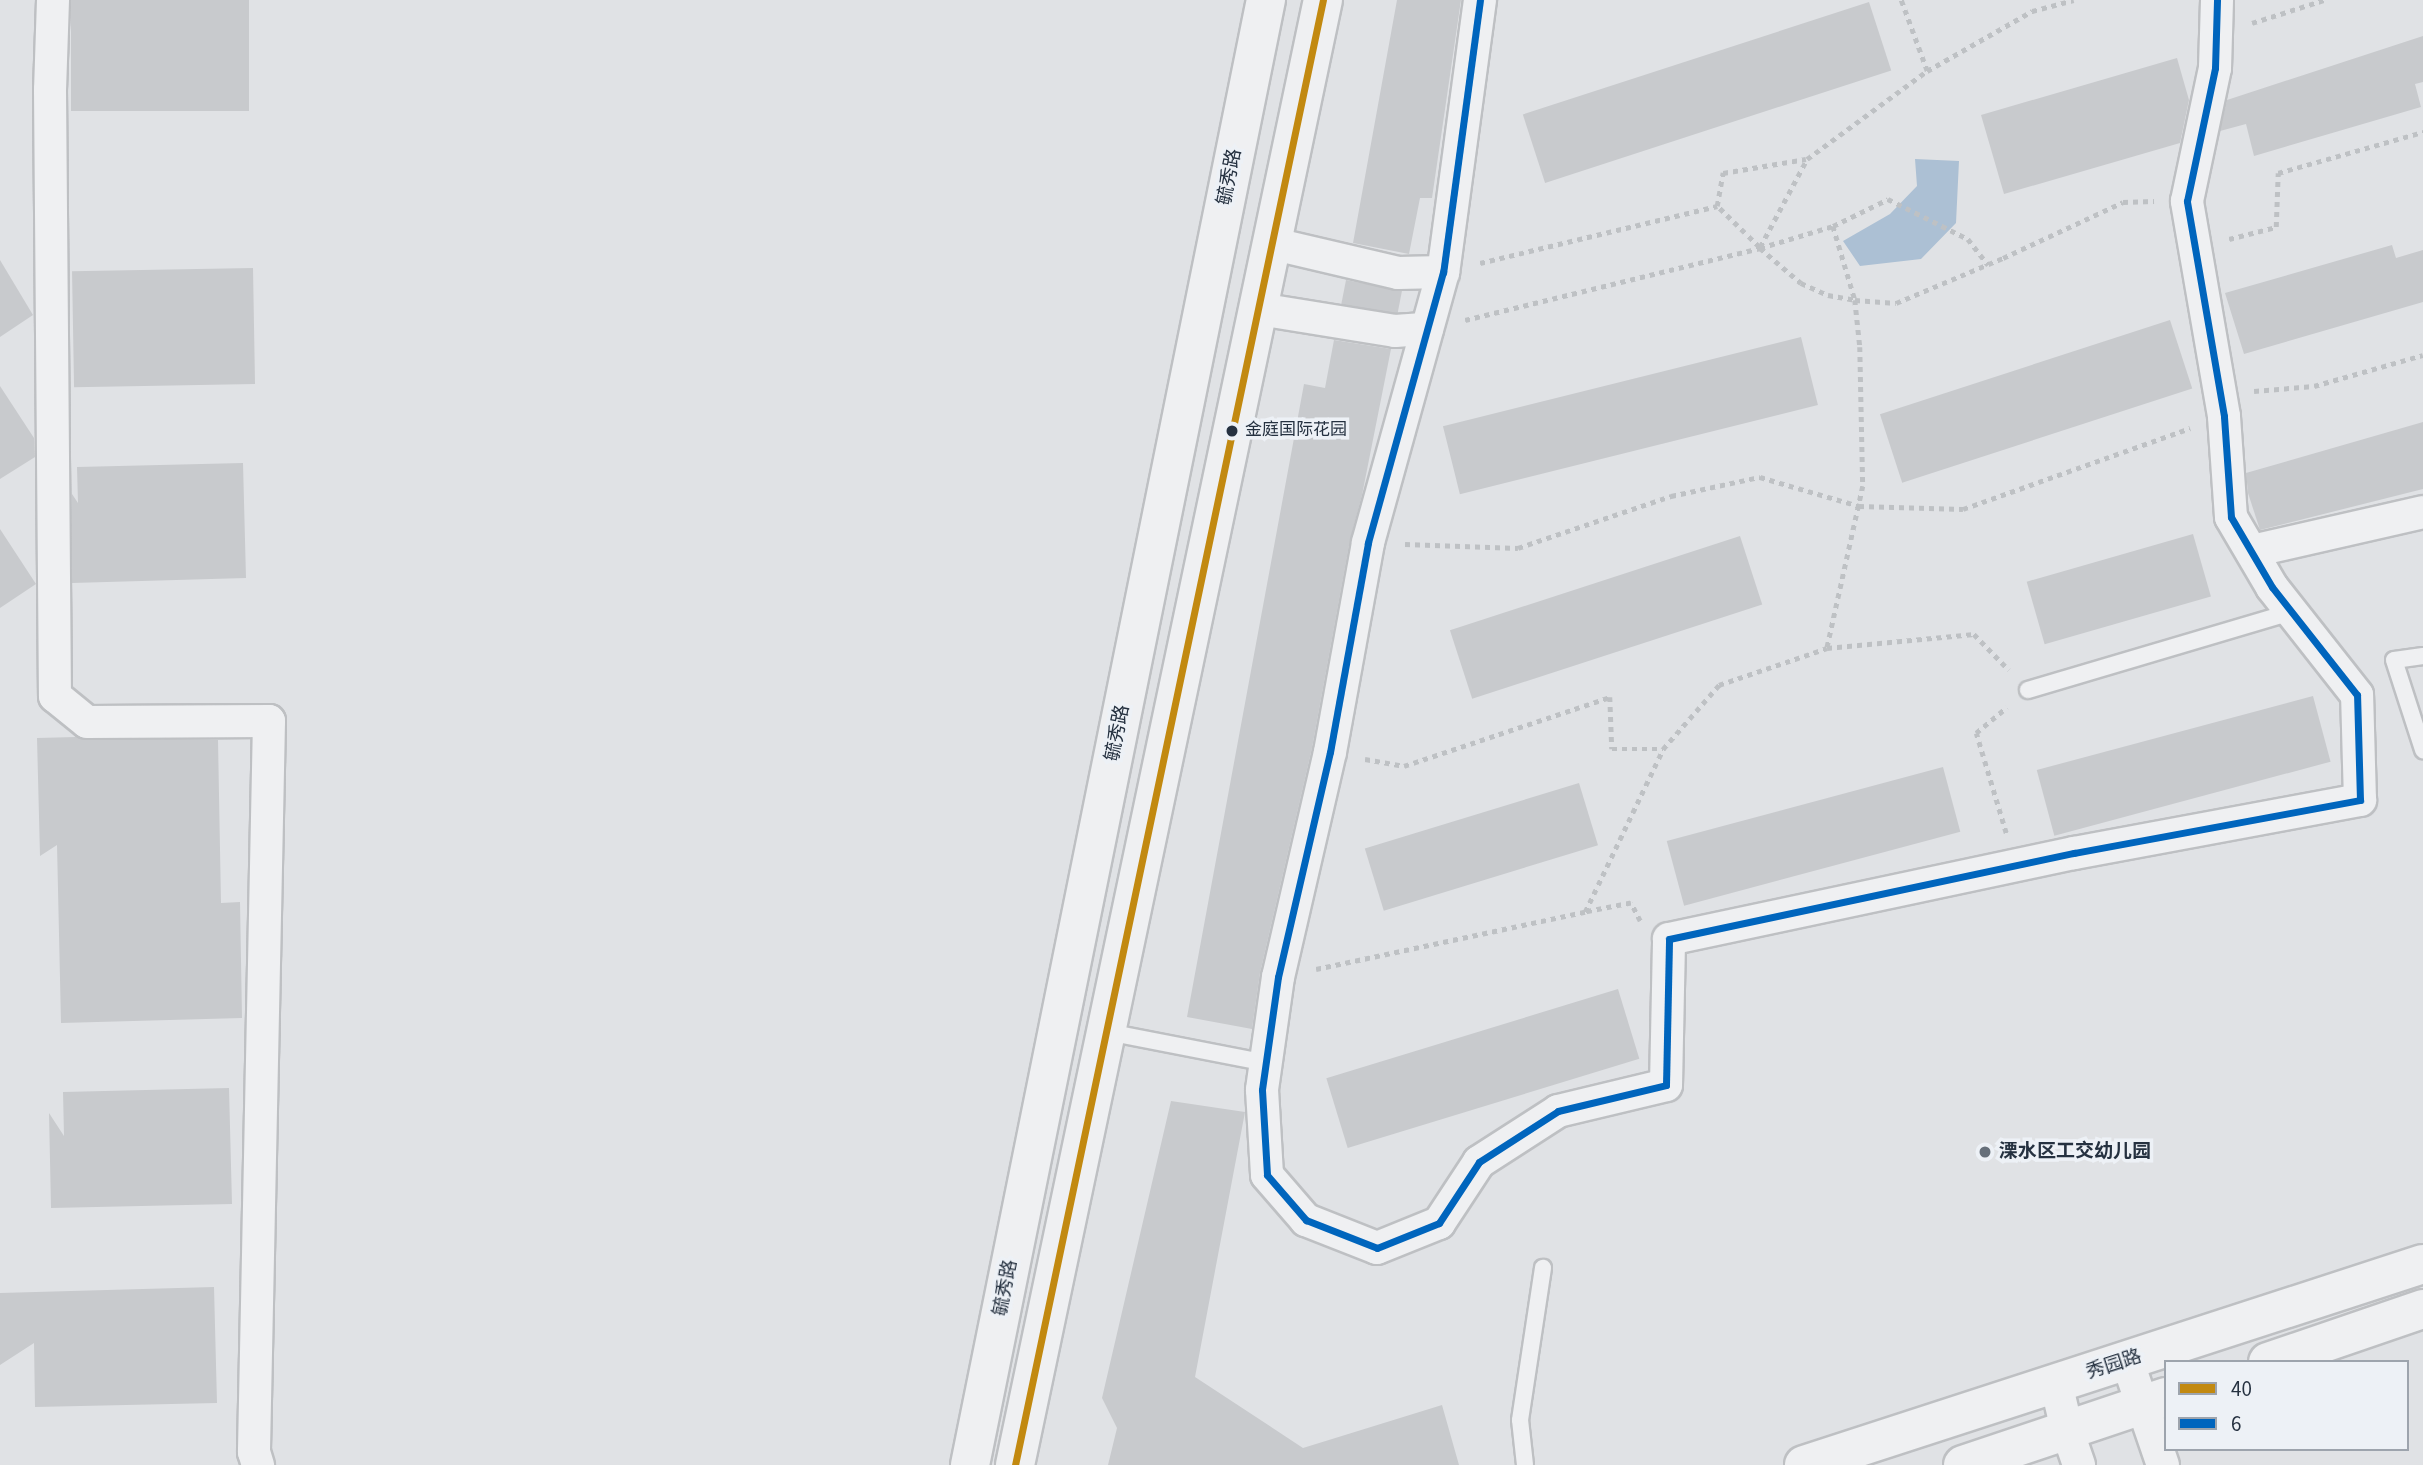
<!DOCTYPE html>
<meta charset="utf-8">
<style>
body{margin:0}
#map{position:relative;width:2423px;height:1465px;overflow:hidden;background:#e0e2e5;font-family:"Source Sans 3","Noto Sans SC",sans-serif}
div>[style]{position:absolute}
.water>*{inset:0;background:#acc0d4}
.building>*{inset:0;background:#c8cacd;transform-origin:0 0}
.path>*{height:4.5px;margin-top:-2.25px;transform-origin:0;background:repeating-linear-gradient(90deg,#bec1c4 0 5px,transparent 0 10px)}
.roads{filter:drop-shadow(2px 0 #bec0c3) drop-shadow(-2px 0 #bec0c3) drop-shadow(0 2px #bec0c3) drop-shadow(0 -2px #bec0c3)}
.service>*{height:16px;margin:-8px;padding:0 8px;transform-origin:8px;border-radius:8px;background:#eff0f2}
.minor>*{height:32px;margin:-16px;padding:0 16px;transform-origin:16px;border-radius:16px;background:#eff0f2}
.tertiary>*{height:38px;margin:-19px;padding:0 19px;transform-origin:19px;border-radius:19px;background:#eff0f2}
.bus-1>*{height:7px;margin:-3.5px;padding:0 3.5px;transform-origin:3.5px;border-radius:3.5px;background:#c28910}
.bus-2>*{height:7px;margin:-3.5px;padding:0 3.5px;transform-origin:3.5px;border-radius:3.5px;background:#0065bd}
.dots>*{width:19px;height:19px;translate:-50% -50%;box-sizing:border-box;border:4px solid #edf1f6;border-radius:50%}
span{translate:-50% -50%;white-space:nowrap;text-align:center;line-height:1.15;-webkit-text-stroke:7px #edf1f6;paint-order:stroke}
.bus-label{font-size:17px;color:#253140}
.left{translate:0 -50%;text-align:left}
.street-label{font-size:19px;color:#253140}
.poi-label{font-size:19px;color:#253140;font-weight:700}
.legend{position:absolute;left:2164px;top:1360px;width:245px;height:91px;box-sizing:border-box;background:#edf1f6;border:2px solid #9da4ad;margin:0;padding:9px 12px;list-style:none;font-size:21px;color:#253140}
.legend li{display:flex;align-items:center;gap:14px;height:35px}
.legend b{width:35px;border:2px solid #9da4ad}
</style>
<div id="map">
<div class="water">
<i style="clip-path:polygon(1915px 159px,1959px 161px,1956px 223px,1921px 259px,1860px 266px,1843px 241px,1890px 214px,1917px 186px)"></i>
</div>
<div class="building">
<i style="left:71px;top:0;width:178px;height:111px"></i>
<i style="clip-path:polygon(1397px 0,1461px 0,1432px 198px,1420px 198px,1409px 254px,1353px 243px)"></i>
<i style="left:1869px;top:2px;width:72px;height:364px;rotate:72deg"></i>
<i style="clip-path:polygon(2423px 36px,2423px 82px,2415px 84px,2421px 107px,2254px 156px,2246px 124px,2220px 131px,2227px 100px)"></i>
<i style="clip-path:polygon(2177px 58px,2189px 100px,2180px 143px,2004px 194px,1981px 115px)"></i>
<i style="clip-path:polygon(2392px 245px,2396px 258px,2423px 250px,2423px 302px,2244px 354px,2225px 293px)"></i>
<i style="clip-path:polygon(0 260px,33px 315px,0 337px)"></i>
<i style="left:253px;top:268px;width:116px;height:181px;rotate:89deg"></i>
<i style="left:1346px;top:280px;width:57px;height:25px;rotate:11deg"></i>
<i style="left:2170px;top:320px;width:72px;height:305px;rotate:72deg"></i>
<i style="left:1801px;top:337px;width:70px;height:369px;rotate:76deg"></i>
<i style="clip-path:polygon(1334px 340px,1391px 349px,1362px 495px,1350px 540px,1312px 748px,1260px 973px,1252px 1029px,1187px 1017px,1304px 384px,1325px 388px)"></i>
<i style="clip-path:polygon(0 386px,34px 438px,35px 457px,0 479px)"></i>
<i style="clip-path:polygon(2423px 422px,2423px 489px,2260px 530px,2248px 493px,2246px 473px)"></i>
<i style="clip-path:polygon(243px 463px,246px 578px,72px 583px,72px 494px,78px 503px,77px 467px)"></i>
<i style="clip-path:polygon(0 529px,36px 584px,0 608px)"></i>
<i style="left:2193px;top:534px;width:65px;height:173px;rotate:74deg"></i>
<i style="left:1740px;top:536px;width:72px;height:305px;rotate:72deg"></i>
<i style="left:2313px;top:696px;width:68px;height:286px;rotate:75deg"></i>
<i style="clip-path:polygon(76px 737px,87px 740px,218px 740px,221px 903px,240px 902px,242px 1018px,61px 1023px,57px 845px,40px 856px,37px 738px)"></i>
<i style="left:1943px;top:767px;width:67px;height:286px;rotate:75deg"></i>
<i style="left:1579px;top:783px;width:65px;height:224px;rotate:73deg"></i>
<i style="left:1618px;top:989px;width:73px;height:305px;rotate:73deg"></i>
<i style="clip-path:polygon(229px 1088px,232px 1204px,51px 1208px,49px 1113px,64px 1136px,63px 1092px)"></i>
<i style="clip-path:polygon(1171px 1101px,1245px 1112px,1195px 1377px,1303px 1448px,1442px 1405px,1459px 1465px,1108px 1465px,1117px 1428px,1102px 1398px)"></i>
<i style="clip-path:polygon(214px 1287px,217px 1403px,35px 1407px,34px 1343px,0 1365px,0 1293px)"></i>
</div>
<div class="path">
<i style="left:2252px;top:23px;width:76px;rotate:-17.7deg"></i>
<i style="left:1927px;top:71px;width:121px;rotate:-29.7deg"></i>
<i style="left:2032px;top:11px;width:43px;rotate:-14.7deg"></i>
<i style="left:1833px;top:226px;width:61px;rotate:-26.1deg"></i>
<i style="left:1888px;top:199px;width:89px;rotate:26.6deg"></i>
<i style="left:1968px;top:239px;width:33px;rotate:52deg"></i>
<i style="left:2229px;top:239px;width:49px;rotate:-14.3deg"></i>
<i style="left:2276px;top:227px;width:54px;rotate:-87.9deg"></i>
<i style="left:2278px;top:173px;width:151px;rotate:-15.8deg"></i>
<i style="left:1759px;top:247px;width:59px;rotate:-135.7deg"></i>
<i style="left:1717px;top:206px;width:34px;rotate:-80deg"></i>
<i style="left:1723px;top:173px;width:84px;rotate:-9.6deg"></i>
<i style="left:1760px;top:247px;width:100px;rotate:-61.9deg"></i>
<i style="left:1807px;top:159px;width:149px;rotate:-36.3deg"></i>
<i style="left:1927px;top:71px;width:76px;rotate:-110.1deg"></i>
<i style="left:1760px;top:248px;width:76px;rotate:-16.8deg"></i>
<i style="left:1833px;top:226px;width:77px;rotate:73.4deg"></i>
<i style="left:1855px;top:300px;width:41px;rotate:4.2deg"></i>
<i style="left:1896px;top:303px;width:116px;rotate:-22.8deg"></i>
<i style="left:2003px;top:258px;width:132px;rotate:-25deg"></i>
<i style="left:2123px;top:202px;width:31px;rotate:-2deg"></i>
<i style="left:1480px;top:263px;width:244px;rotate:-13.5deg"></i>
<i style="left:1465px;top:320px;width:304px;rotate:-13.7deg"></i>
<i style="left:1760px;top:248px;width:54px;rotate:40.5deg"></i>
<i style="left:1801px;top:283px;width:30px;rotate:24deg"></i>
<i style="left:1828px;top:295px;width:27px;rotate:10deg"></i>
<i style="left:1855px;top:300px;width:47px;rotate:83.9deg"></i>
<i style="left:1860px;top:347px;width:139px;rotate:88.8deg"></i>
<i style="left:1863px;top:486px;width:166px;rotate:102.5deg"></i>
<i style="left:1827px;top:648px;width:148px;rotate:-5.4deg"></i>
<i style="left:1974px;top:634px;width:50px;rotate:45.8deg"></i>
<i style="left:2254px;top:391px;width:60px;rotate:-4.8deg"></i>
<i style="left:2314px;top:386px;width:113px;rotate:-15.9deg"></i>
<i style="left:1405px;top:544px;width:113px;rotate:2deg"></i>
<i style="left:1518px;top:548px;width:162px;rotate:-18.8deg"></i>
<i style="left:1671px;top:496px;width:91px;rotate:-12.1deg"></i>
<i style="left:1760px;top:477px;width:103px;rotate:16.3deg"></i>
<i style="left:1859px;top:506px;width:104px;rotate:1.7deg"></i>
<i style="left:1963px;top:509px;width:241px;rotate:-19.6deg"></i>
<i style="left:1365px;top:759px;width:40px;rotate:10deg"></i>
<i style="left:1404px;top:766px;width:217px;rotate:-18.5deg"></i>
<i style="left:1610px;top:697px;width:52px;rotate:87.8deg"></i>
<i style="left:1612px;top:749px;width:51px"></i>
<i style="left:1663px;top:749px;width:85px;rotate:-48.8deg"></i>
<i style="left:1719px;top:685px;width:114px;rotate:-18.9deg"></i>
<i style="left:2006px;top:833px;width:104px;rotate:-106.7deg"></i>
<i style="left:1976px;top:733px;width:40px;rotate:-40deg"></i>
<i style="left:1640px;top:921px;width:20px;rotate:-117deg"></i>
<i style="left:1631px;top:903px;width:47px;rotate:168.9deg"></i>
<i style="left:1585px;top:912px;width:181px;rotate:-64.4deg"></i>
<i style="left:1316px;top:969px;width:275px;rotate:-12deg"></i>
</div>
<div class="roads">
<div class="service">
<i style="left:2423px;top:656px;width:29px;rotate:172deg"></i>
<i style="left:2394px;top:660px;width:95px;rotate:72.1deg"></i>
<i style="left:2028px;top:690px;width:275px;rotate:-16.5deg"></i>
<i style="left:1107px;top:1032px;width:162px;rotate:11deg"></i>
<i style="left:1525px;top:1465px;width:45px;rotate:-96.3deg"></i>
<i style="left:1520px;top:1420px;width:154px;rotate:-81.4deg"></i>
</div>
<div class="minor">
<i style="left:53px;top:0;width:90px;rotate:91.9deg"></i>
<i style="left:50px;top:90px;width:606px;rotate:89.53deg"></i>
<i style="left:55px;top:696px;width:41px;rotate:39.1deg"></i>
<i style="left:87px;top:722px;width:182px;rotate:-0.3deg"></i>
<i style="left:269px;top:721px;width:731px;rotate:91.18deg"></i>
<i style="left:254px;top:1452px;width:14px;rotate:73deg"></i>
<i style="left:1480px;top:0;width:275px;rotate:97.7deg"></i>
<i style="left:1443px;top:272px;width:281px;rotate:105.5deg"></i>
<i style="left:1368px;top:543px;width:212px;rotate:100.3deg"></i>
<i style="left:1330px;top:752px;width:231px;rotate:103deg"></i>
<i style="left:1278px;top:977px;width:114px;rotate:98.1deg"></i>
<i style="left:1262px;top:1090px;width:85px;rotate:86.6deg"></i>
<i style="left:1267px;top:1175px;width:60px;rotate:49.1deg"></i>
<i style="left:1306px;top:1220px;width:76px;rotate:21.5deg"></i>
<i style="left:1377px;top:1248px;width:67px;rotate:-22deg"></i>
<i style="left:1439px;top:1223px;width:73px;rotate:-56.7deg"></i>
<i style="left:1479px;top:1162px;width:94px;rotate:-32.8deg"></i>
<i style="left:1558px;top:1111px;width:111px;rotate:-13.5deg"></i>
<i style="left:1666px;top:1085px;width:146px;rotate:-88.8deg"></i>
<i style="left:1669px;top:939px;width:414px;rotate:-12deg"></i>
<i style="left:2074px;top:853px;width:291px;rotate:-10.5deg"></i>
<i style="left:2360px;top:800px;width:105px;rotate:-91.6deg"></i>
<i style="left:2357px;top:695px;width:137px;rotate:-128.2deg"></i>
<i style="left:2272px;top:587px;width:81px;rotate:-120.4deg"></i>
<i style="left:2231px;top:517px;width:101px;rotate:-94deg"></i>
<i style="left:2224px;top:416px;width:218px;rotate:-99.8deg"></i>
<i style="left:2187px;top:201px;width:136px;rotate:-78.1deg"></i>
<i style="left:2215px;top:68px;width:68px;rotate:-88.3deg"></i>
<i style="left:1270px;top:243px;width:131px;rotate:13.2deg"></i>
<i style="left:1398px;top:273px;width:45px;rotate:-1.3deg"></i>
<i style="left:1259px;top:309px;width:138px;rotate:9.2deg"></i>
<i style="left:1395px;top:331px;width:32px;rotate:-4deg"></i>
<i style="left:2252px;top:551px;width:175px;rotate:-12.8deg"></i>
<i style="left:2127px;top:1360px;width:111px;rotate:71.1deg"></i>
<i style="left:2056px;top:1383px;width:48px;rotate:76.8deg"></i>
<i style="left:2067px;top:1430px;width:37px;rotate:71deg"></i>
</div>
<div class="tertiary">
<i style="left:2268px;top:1362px;width:164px;rotate:-18.9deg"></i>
<i style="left:970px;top:1465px;width:1495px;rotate:-78.58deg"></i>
<i style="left:1015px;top:1465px;width:1497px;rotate:-78.13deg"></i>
<i style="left:1804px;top:1465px;width:651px;rotate:-17.99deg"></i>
<i style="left:1963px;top:1465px;width:214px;rotate:-18.5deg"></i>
</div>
</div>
<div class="bus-1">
<i style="left:1015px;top:1465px;width:1497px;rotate:-78.13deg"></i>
</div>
<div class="bus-2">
<i style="left:1480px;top:0;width:275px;rotate:97.7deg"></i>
<i style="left:1443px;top:272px;width:281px;rotate:105.5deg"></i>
<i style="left:1368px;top:543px;width:212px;rotate:100.3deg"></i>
<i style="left:1330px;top:752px;width:231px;rotate:103deg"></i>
<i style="left:1278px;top:977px;width:114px;rotate:98.1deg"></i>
<i style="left:1262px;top:1090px;width:85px;rotate:86.6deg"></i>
<i style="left:1267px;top:1175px;width:60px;rotate:49.1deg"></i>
<i style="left:1306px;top:1220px;width:76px;rotate:21.5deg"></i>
<i style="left:1377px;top:1248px;width:67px;rotate:-22deg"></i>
<i style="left:1439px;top:1223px;width:73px;rotate:-56.7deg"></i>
<i style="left:1479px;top:1162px;width:94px;rotate:-32.8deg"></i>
<i style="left:1558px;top:1111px;width:111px;rotate:-13.5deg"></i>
<i style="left:1666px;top:1085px;width:146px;rotate:-88.8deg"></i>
<i style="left:1669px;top:939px;width:414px;rotate:-12deg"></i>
<i style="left:2074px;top:853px;width:291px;rotate:-10.5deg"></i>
<i style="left:2360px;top:800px;width:105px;rotate:-91.6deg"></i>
<i style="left:2357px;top:695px;width:137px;rotate:-128.2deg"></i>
<i style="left:2272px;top:587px;width:81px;rotate:-120.4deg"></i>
<i style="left:2231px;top:517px;width:101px;rotate:-94deg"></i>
<i style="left:2224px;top:416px;width:218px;rotate:-99.8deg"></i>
<i style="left:2187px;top:201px;width:136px;rotate:-78.1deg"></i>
<i style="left:2215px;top:68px;width:68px;rotate:-88.3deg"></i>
</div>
<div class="dots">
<i style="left:1232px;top:431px;background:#253140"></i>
<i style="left:1985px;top:1152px;background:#666f7a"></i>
</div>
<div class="bus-label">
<span class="left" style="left:1245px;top:431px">金庭国际花园</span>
</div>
<div class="street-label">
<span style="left:1230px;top:177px;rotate:-79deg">毓秀路</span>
<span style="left:1118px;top:733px;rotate:-79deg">毓秀路</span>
<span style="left:1006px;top:1288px;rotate:-79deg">毓秀路</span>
<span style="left:2114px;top:1365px;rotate:-18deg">秀园路</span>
</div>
<div class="poi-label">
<span class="left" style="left:1999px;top:1152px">溧水区工交幼儿园</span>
</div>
<ul class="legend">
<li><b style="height:9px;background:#c28910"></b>40</li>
<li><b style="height:9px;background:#0065bd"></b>6</li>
</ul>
</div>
